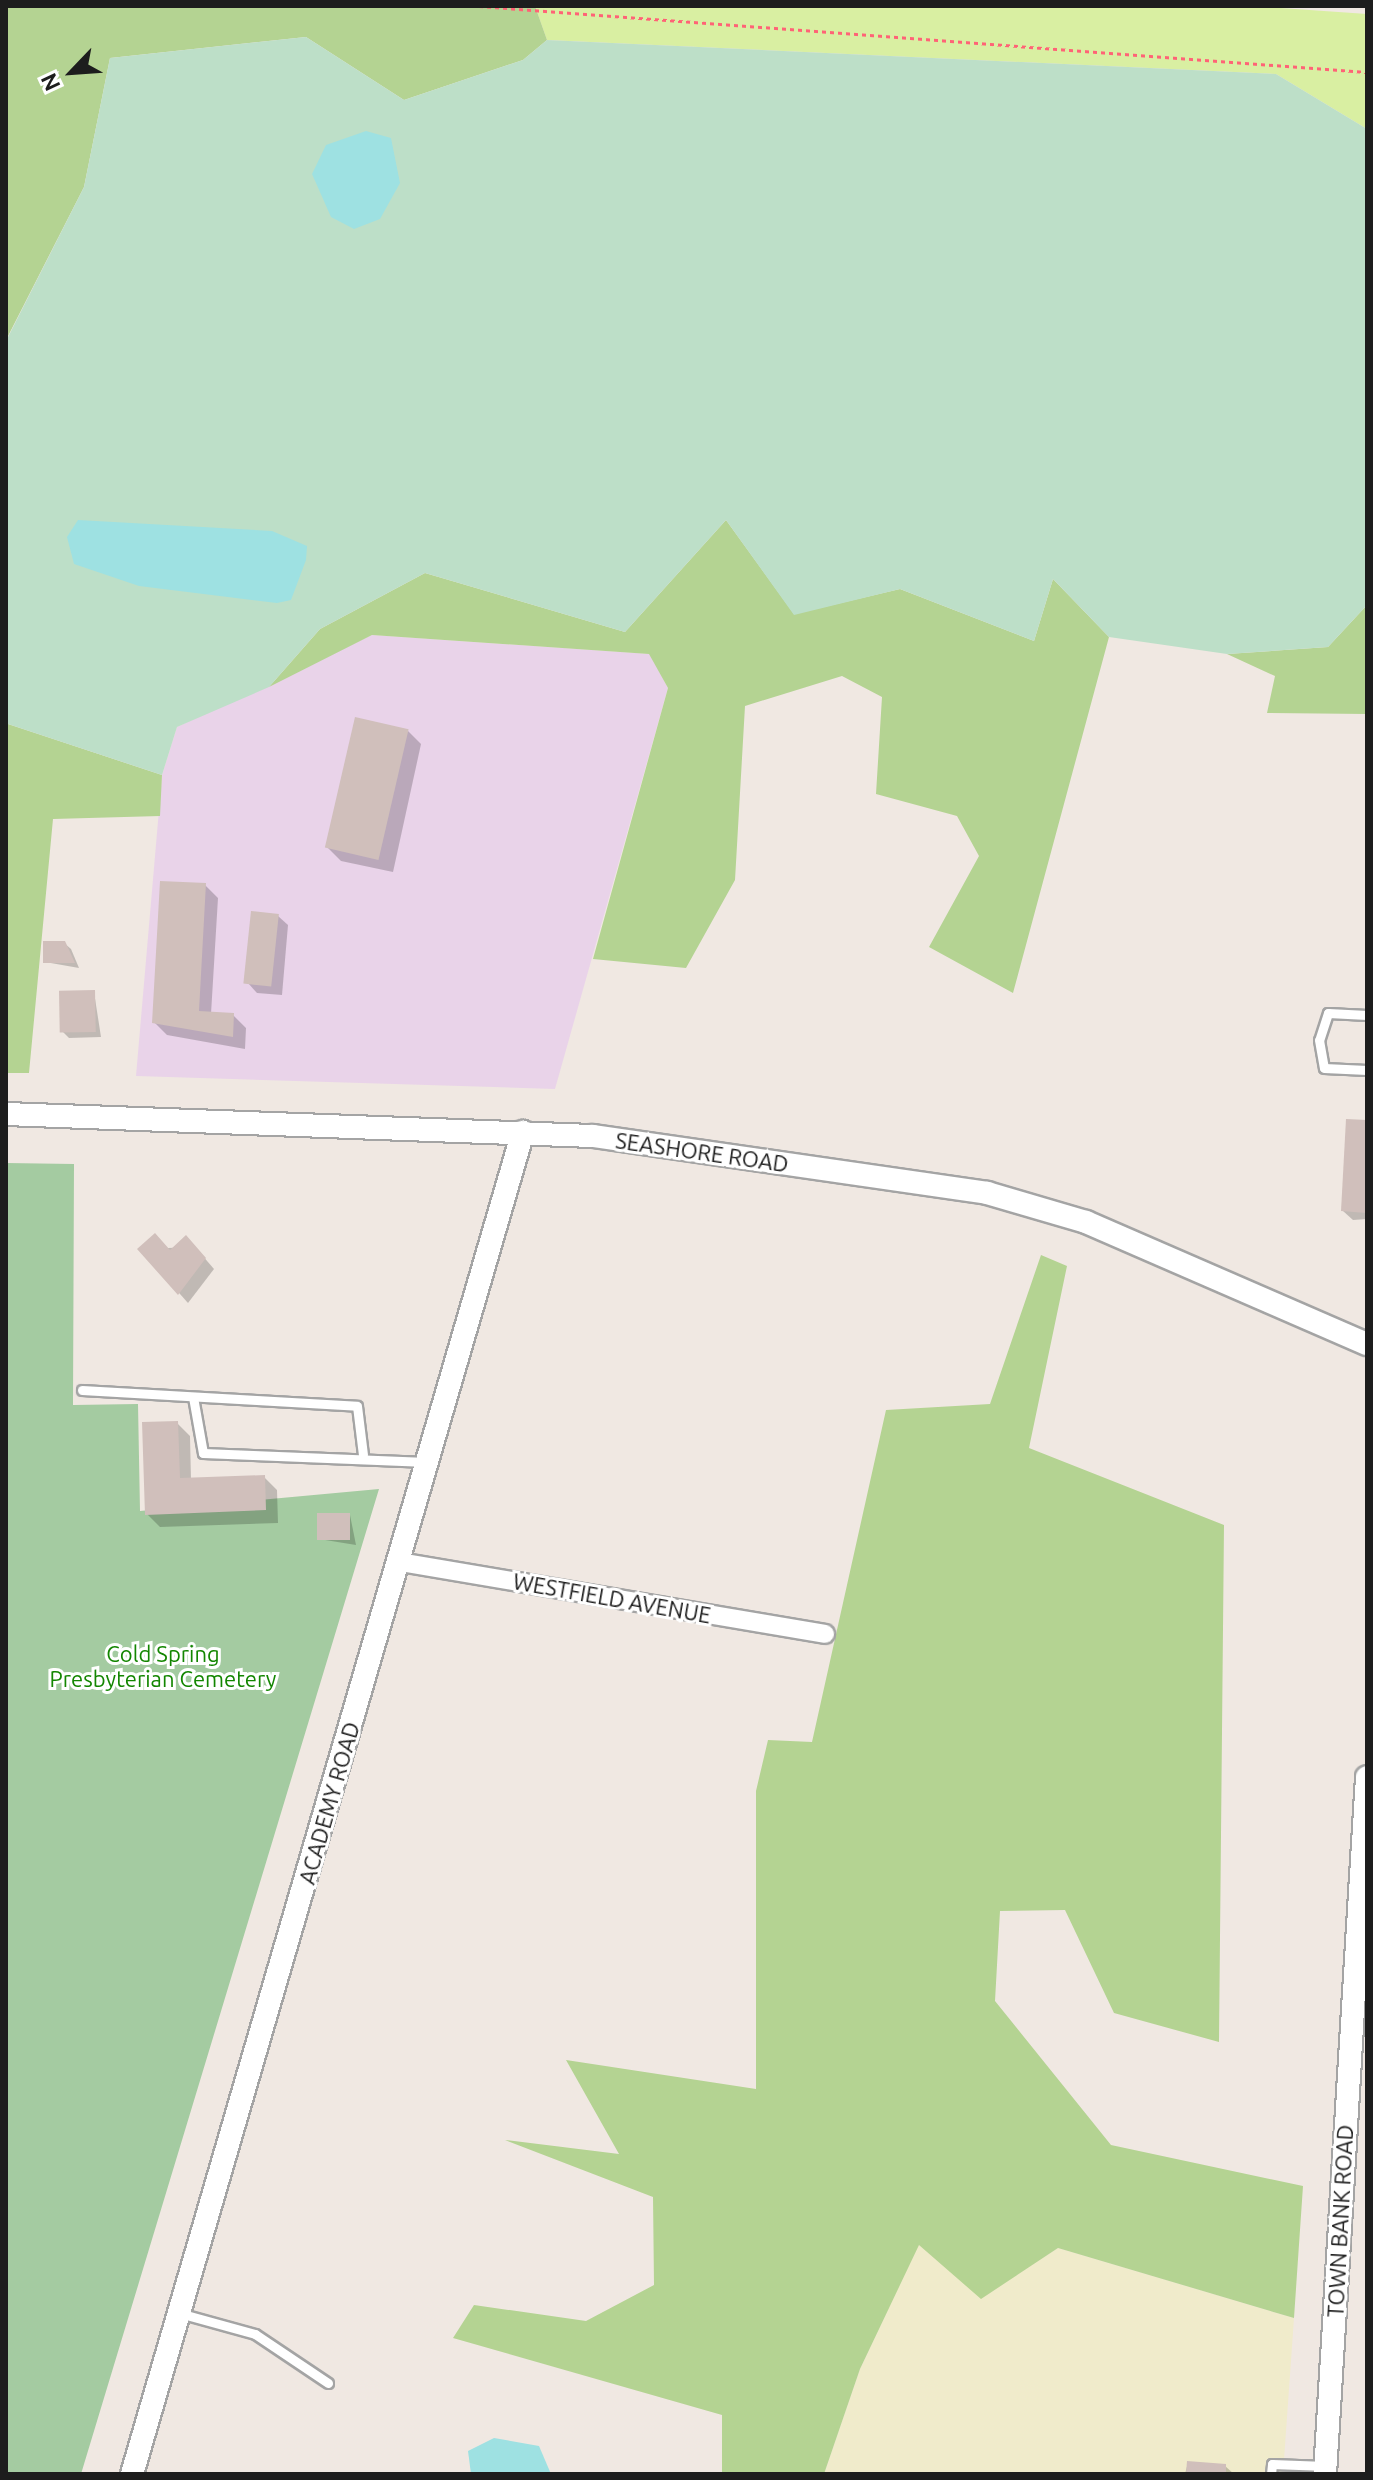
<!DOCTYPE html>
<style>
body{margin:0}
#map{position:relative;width:1373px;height:2480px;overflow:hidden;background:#f0e8e2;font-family:Ubuntu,sans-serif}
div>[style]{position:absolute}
.industrial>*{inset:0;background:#e9d3e9}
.farmland>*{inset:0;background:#f0ebcb}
.grass>*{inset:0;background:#d9efa2}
.forest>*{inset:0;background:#b4d392}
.wetland>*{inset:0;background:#bddfc8}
.cemetery>*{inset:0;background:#a4cba1}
.water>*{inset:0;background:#9ee1e2}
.shadow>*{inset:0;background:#0003}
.building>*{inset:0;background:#d0bfbb;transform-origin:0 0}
.path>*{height:3px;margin-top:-1.5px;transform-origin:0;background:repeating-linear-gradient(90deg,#ff6376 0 4px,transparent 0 8px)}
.roads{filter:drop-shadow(2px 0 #a4a4a4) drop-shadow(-2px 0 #a4a4a4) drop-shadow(0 2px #a4a4a4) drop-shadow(0 -2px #a4a4a4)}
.service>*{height:9px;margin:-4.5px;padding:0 4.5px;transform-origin:4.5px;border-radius:4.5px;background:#fff}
.minor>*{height:18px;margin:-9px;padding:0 9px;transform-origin:9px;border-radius:9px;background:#fff}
.tertiary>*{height:22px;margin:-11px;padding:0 11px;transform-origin:11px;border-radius:11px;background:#fff}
span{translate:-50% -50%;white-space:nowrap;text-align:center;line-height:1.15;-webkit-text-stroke:6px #fff;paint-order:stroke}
.street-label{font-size:22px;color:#1d1d1d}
.park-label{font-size:22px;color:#138601}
.frame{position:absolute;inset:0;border:8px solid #1d1d1d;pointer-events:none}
.north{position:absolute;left:32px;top:32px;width:80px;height:80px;-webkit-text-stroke:6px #fff;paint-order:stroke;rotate:245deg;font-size:22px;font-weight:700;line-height:32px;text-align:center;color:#1d1d1d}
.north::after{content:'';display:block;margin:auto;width:28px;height:36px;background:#1d1d1d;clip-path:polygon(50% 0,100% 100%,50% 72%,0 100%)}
</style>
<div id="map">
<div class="industrial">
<i style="clip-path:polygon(372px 635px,650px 654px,668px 688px,555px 1089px,136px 1076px,162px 775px,177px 727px)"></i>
</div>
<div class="farmland">
<i style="clip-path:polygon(919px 2244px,981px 2298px,1058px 2248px,1294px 2318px,1283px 2474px,824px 2474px,860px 2369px)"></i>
</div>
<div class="grass">
<i style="clip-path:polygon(535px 6px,1252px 6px,1367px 14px,1367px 129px,1276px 74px,547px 40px)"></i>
</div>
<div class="forest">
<i style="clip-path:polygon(6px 6px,535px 6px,547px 40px,523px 60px,404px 100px,306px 37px,110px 58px,84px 187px,6px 340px)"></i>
<i style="clip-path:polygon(726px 520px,794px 614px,900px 589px,1034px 641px,1053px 579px,1109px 637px,1013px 993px,929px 947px,979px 856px,957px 816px,876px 794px,882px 697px,842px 676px,745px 706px,735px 880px,686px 968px,593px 959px,668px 688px,649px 654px,372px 635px,269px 687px,320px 629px,425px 573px,625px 632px)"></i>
<i style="clip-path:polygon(1367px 605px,1367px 714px,1267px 713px,1275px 676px,1227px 654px,1328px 647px)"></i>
<i style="clip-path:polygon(6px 688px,8px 724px,162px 775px,160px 816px,53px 819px,29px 1073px,6px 1073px)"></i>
<i style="clip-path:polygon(1041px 1255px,1067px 1266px,1029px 1448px,1224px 1525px,1219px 2042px,1114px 2013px,1065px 1910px,1000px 1911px,995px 2001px,1111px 2145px,1303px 2186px,1294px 2318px,1058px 2248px,981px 2299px,919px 2245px,860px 2369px,824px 2474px,722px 2474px,722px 2415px,453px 2338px,474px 2305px,586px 2321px,654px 2285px,653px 2197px,505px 2140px,619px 2154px,566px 2060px,756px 2089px,756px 1791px,768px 1740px,812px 1742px,886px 1410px,990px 1404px)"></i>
</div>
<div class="wetland">
<i style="clip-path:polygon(306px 37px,404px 100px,523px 60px,547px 40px,1276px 74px,1367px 129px,1367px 605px,1328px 647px,1227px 654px,1109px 637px,1053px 579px,1034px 641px,900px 589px,794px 615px,726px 520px,625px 632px,425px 573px,320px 629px,269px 687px,177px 727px,162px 775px,8px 724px,6px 341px,84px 187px,110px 58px)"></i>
</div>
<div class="cemetery">
<i style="clip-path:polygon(6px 1163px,74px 1164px,73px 1405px,138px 1404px,140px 1511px,379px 1489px,81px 2474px,6px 2474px)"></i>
</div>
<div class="water">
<i style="clip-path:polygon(366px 131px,391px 138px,400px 183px,380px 219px,354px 229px,331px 217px,312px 174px,326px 145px)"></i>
<i style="clip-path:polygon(78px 520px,272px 531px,307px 546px,306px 560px,291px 600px,277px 603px,139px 586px,74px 564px,67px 537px)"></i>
<i style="clip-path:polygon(494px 2438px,539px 2446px,551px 2474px,471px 2474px,468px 2451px)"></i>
</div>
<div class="shadow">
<i style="clip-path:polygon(408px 731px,421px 744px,393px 872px,341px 861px,328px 848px)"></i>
<i style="clip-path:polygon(205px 885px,218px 898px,211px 1014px,233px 1015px,246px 1028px,245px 1049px,167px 1035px,154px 1022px)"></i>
<i style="clip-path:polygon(278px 916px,288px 925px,282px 995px,257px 993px,248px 983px)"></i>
<i style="clip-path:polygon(64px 943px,71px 949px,79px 968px,45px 962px)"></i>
<i style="clip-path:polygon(94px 992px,101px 1037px,69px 1038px,63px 1032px)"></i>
<i style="clip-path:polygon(1367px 1122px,1367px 1219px,1353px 1220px,1343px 1211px)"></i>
<i style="clip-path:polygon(195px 1247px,214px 1269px,188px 1303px,140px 1249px)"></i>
<i style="clip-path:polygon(177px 1423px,190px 1436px,191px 1480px,264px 1477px,277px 1490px,278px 1523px,160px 1527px,147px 1514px)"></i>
<i style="clip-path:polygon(350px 1515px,356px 1545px,319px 1539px)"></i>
<i style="clip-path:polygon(1188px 2463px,1225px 2466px,1234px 2474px,1185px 2474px)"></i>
</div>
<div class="building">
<i style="left:355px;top:717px;width:55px;height:134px;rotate:13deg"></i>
<i style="clip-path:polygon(160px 881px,206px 883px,199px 1011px,234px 1013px,233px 1037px,152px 1023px)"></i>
<i style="left:251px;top:911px;width:28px;height:73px;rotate:6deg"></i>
<i style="clip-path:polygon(43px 941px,65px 941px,75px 963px,43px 963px)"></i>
<i style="left:95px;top:990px;width:42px;height:36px;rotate:89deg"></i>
<i style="clip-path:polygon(1346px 1119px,1367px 1120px,1367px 1213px,1341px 1211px)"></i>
<i style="clip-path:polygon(155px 1233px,170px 1250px,186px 1235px,206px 1258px,178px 1295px,137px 1249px)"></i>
<i style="clip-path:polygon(178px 1421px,180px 1478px,265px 1475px,266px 1510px,145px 1515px,142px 1422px)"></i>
<i style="left:317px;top:1513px;width:33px;height:27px"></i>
<i style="clip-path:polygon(1187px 2461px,1226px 2464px,1226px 2474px,1186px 2474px)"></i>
</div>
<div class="path">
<i style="left:479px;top:6px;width:890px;rotate:4.25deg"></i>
</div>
<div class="roads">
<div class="service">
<i style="left:1367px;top:1015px;width:39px;rotate:-177deg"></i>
<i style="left:1328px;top:1013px;width:28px;rotate:108deg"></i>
<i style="left:1319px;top:1040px;width:28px;rotate:80deg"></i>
<i style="left:1324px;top:1068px;width:43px;rotate:2.7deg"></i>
<i style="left:82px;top:1390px;width:275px;rotate:3.3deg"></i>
<i style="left:357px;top:1406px;width:49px;rotate:83deg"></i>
<i style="left:193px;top:1397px;width:57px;rotate:79.9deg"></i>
<i style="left:203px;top:1453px;width:224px;rotate:2.3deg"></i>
<i style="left:179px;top:2313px;width:79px;rotate:15.4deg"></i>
<i style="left:255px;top:2334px;width:88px;rotate:33.9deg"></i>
<i style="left:1271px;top:2474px;width:10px;rotate:-84deg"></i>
<i style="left:1272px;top:2464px;width:54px;rotate:2.1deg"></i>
</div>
<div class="minor">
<i style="left:400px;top:1562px;width:431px;rotate:9.6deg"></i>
</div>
<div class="tertiary">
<i style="left:6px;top:1114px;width:587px;rotate:2.15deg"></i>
<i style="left:593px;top:1136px;width:398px;rotate:8.2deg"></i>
<i style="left:987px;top:1193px;width:103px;rotate:16.3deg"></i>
<i style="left:1086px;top:1222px;width:306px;rotate:23.5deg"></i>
<i style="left:132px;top:2474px;width:1398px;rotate:-73.76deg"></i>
<i style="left:1325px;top:2474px;width:698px;rotate:-86.55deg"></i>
</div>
</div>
<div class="street-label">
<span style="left:702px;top:1152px;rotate:8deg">SEASHORE ROAD</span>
<span style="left:612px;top:1598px;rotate:10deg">WESTFIELD AVENUE</span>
<span style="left:329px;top:1803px;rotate:-74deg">ACADEMY ROAD</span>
<span style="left:1340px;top:2221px;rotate:-87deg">TOWN BANK ROAD</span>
</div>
<div class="park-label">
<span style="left:163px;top:1666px">Cold Spring<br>Presbyterian Cemetery</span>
</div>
<div class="frame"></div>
<div class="north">N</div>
</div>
